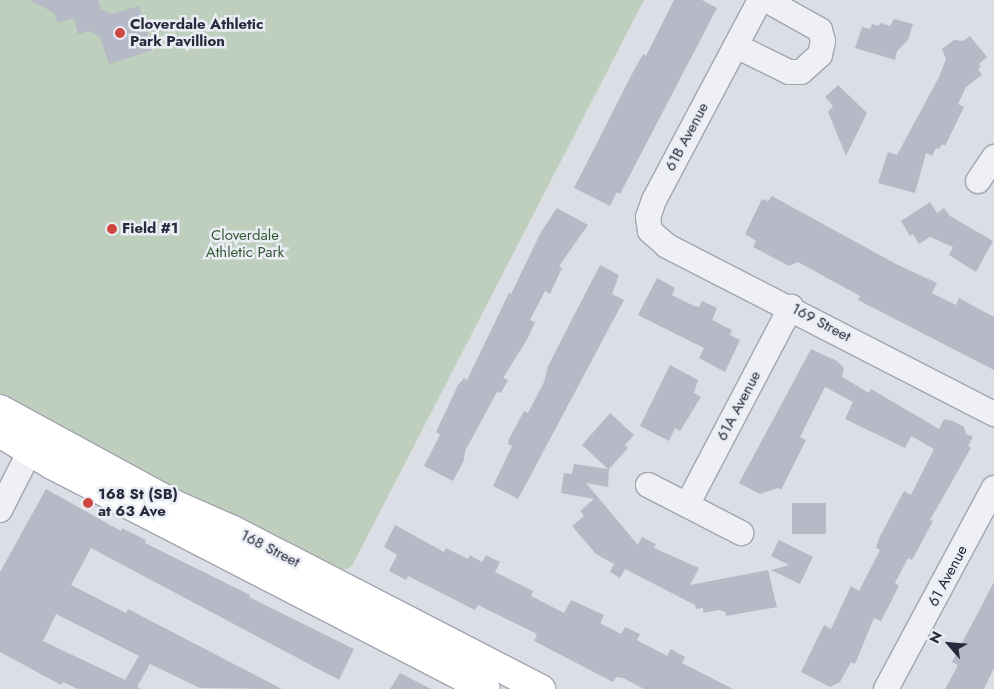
<!DOCTYPE html>
<style>
body{margin:0}
#map{position:relative;width:994px;height:689px;overflow:hidden;background:#dcdee6;font-family:Jost,sans-serif}
div>[style]{position:absolute}
.green>*{inset:0;background:#bed0bd}
.building>*{inset:0;background:#b6b9c6;transform-origin:0 0}
.roads{filter:drop-shadow(1px 0 #a2a4b0) drop-shadow(-1px 0 #a2a4b0) drop-shadow(0 1px #a2a4b0) drop-shadow(0 -1px #a2a4b0)}
.minor>*{height:24px;margin:-12px;padding:0 12px;transform-origin:12px;border-radius:12px;background:#eff0f5}
.major>*{height:28px;margin:-14px;padding:0 14px;transform-origin:14px;border-radius:14px;background:#fff}
.dots>*{width:14px;height:14px;translate:-50% -50%;box-sizing:border-box;border:2px solid #ebedf4;border-radius:50%}
span{translate:-50% -50%;white-space:nowrap;text-align:center;line-height:1.15;-webkit-text-stroke:5px #ebedf4;paint-order:stroke}
.poi-label{font-size:15px;color:#262a3c;font-weight:700}
.left{translate:0 -50%;text-align:left}
.street-label{font-size:15px;color:#262a3c}
.park-label{font-size:15px;color:#335834}
.north{position:absolute;left:924px;top:619px;width:50px;height:50px;-webkit-text-stroke:4px #ebedf4;paint-order:stroke;rotate:297deg;font-size:14px;font-weight:700;line-height:20px;text-align:center;color:#262a3c}
.north::after{content:'';display:block;margin:auto;width:18px;height:22px;background:#262a3c;clip-path:polygon(50% 0,100% 100%,50% 72%,0 100%)}
</style>
<div id="map">
<div class="green">
<i style="clip-path:polygon(0 0,644px 0,352px 566px,347px 569px,329px 569px,0 398px)"></i>
</div>
<div class="building">
<i style="clip-path:polygon(30px 0,98px 0,101px 9px,112px 14px,139px 6px,153px 50px,109px 64px,100px 37px,90px 31px,78px 34px,74px 18px,58px 23px,54px 13px)"></i>
<i style="clip-path:polygon(674px 0,702px 0,717px 8px,620px 194px,617px 192px,610px 206px,574px 188px,632px 74px,643px 54px,646px 56px)"></i>
<i style="clip-path:polygon(894px 19px,913px 24px,908px 40px,897px 51px,895px 60px,855px 48px,862px 27px,870px 29px,872px 24px,879px 26px,880px 23px,890px 26px)"></i>
<i style="clip-path:polygon(970px 36px,987px 57px,979px 64px,981px 67px,978px 69px,982px 75px,966px 87px,958px 104px,964px 107px,945px 146px,942px 144px,939px 149px,936px 148px,932px 156px,926px 153px,915px 193px,878px 183px,888px 152px,897px 155px,939px 77px,946px 59px,942px 49px,954px 40px,963px 41px)"></i>
<i style="clip-path:polygon(838px 85px,867px 113px,846px 156px,828px 112px,833px 106px,825px 97px)"></i>
<i style="clip-path:polygon(772px 196px,896px 264px,937px 283px,932px 293px,956px 305px,959px 298px,994px 317px,994px 370px,858px 300px,860px 296px,798px 262px,789px 266px,753px 247px,756px 241px,745px 234px,762px 199px,768px 201px)"></i>
<i style="clip-path:polygon(930px 202px,937px 213px,944px 208px,950px 216px,993px 241px,976px 272px,949px 255px,953px 247px,930px 237px,919px 244px,913px 234px,910px 236px,901px 221px)"></i>
<i style="clip-path:polygon(557px 208px,588px 225px,559px 266px,562px 268px,550px 294px,545px 291px,530px 320px,535px 322px,528px 338px,503px 378px,508px 380px,501px 393px,497px 392px,465px 451px,464px 460px,453px 481px,424px 466px,440px 435px,436px 432px,458px 385px,464px 378px,467px 380px,509px 293px,511px 294px,541px 232px)"></i>
<i style="clip-path:polygon(600px 265px,619px 275px,612px 294px,624px 300px,518px 499px,493px 486px,512px 446px,508px 444px,509px 439px,524px 411px,528px 413px,544px 382px,548px 366px)"></i>
<i style="clip-path:polygon(657px 278px,675px 288px,672px 295px,694px 306px,699px 307px,702px 301px,717px 308px,712px 320px,732px 330px,730px 335px,740px 340px,725px 372px,699px 358px,704px 348px,638px 315px)"></i>
<i style="clip-path:polygon(811px 349px,837px 361px,844px 368px,842px 377px,869px 393px,871px 389px,939px 429px,944px 419px,953px 421px,964px 427px,966px 434px,973px 437px,968px 446px,971px 448px,930px 520px,933px 521px,912px 560px,908px 558px,895px 583px,899px 586px,881px 621px,874px 618px,855px 664px,851px 662px,840px 682px,830px 687px,801px 672px,824px 625px,831px 629px,851px 586px,859px 591px,880px 550px,876px 548px,879px 538px,904px 491px,911px 495px,934px 449px,911px 436px,905px 448px,845px 419px,853px 402px,825px 387px,800px 437px,806px 440px,781px 490px,778px 488px,760px 494px,739px 483px)"></i>
<i style="clip-path:polygon(670px 365px,698px 380px,694px 393px,701px 397px,680px 431px,675px 428px,669px 441px,640px 426px)"></i>
<i style="clip-path:polygon(610px 413px,634px 435px,625px 445px,628px 448px,609px 469px,608px 487px,586px 483px,638px 545px,642px 537px,656px 544px,654px 548px,699px 568px,690px 585px,768px 570px,777px 607px,726px 616px,725px 612px,719px 610px,703px 613px,703px 608px,696px 609px,695px 605px,625px 569px,620px 578px,610px 572px,614px 564px,596px 554px,572px 526px,584px 516px,580px 511px,594px 499px,561px 493px,564px 473px,572px 474px,574px 464px,608px 469px,582px 445px)"></i>
<i style="clip-path:polygon(evenodd,46px 489px,121px 531px,122px 528px,146px 540px,145px 543px,250px 595px,249px 597px,354px 649px,339px 680px,91px 548px,71px 585px,126px 613px,128px 609px,282px 689px,200px 688px,150px 664px,137px 687px,142px 689px,78px 689px,63px 682px,61px 685px,0 652px,0 572px,46px 489px,56px 614px,139px 656px,125px 680px,43px 641px,56px 614px)"></i>
<i style="left:792px;top:503px;width:34px;height:31px"></i>
<i style="clip-path:polygon(395px 525px,444px 552px,446px 548px,468px 559px,470px 555px,482px 562px,486px 555px,500px 562px,495px 572px,533px 591px,531px 596px,564px 613px,571px 600px,591px 609px,604px 615px,600px 623px,621px 634px,625px 627px,640px 634px,637px 640px,667px 656px,671px 649px,685px 657px,682px 663px,733px 689px,644px 689px,623px 678px,616px 677px,613px 682px,534px 641px,537px 634px,478px 605px,475px 610px,408px 576px,406px 580px,389px 571px,397px 555px,384px 547px)"></i>
<i style="clip-path:polygon(779px 540px,813px 557px,800px 584px,771px 570px,789px 565px,771px 556px)"></i>
<i style="clip-path:polygon(994px 582px,994px 668px,984px 689px,945px 689px,958px 665px,952px 662px)"></i>
<i style="clip-path:polygon(400px 673px,431px 689px,390px 689px)"></i>
</div>
<div class="roads">
<div class="minor">
<i style="left:760px;top:0;width:226px;rotate:117.9deg"></i>
<i style="left:654px;top:200px;width:18px;rotate:109deg"></i>
<i style="left:648px;top:217px;width:14px;rotate:82deg"></i>
<i style="left:650px;top:231px;width:23px;rotate:41deg"></i>
<i style="left:667px;top:246px;width:368px;rotate:27.2deg"></i>
<i style="left:736px;top:46px;width:59px;rotate:26.1deg"></i>
<i style="left:789px;top:72px;width:12px"></i>
<i style="left:801px;top:72px;width:25px;rotate:-42deg"></i>
<i style="left:820px;top:55px;width:14px;rotate:-78deg"></i>
<i style="left:823px;top:41px;width:11px;rotate:-105deg"></i>
<i style="left:820px;top:30px;width:62px;rotate:-150.9deg"></i>
<i style="left:978px;top:181px;width:29px;rotate:-56deg"></i>
<i style="left:648px;top:485px;width:105px;rotate:27.3deg"></i>
<i style="left:687px;top:505px;width:224px;rotate:-62.3deg"></i>
<i style="left:0;top:510px;width:84px;rotate:-63.1deg"></i>
<i style="left:886px;top:689px;width:228px;rotate:-61.8deg"></i>
</div>
<div class="major">
<i style="left:0;top:409px;width:198px;rotate:28.6deg"></i>
<i style="left:174px;top:504px;width:64px;rotate:23.8deg"></i>
<i style="left:233px;top:530px;width:347px;rotate:27.3deg"></i>
<i style="left:0;top:433px;width:61px;rotate:31.6deg"></i>
<i style="left:52px;top:465px;width:488px;rotate:27.3deg"></i>
</div>
</div>
<div class="dots">
<i style="left:120px;top:33px;background:#cd463f"></i>
<i style="left:112px;top:229px;background:#cd463f"></i>
<i style="left:88px;top:503px;background:#cd463f"></i>
</div>
<div class="poi-label">
<span class="left" style="left:130px;top:33px">Cloverdale Athletic<br>Park Pavillion</span>
<span class="left" style="left:122px;top:229px">Field #1</span>
<span class="left" style="left:98px;top:503px">168 St (SB)<br>at 63 Ave</span>
</div>
<div class="street-label">
<span style="left:687px;top:137px;rotate:-62deg">61B Avenue</span>
<span style="left:821px;top:323px;rotate:28deg">169 Street</span>
<span style="left:739px;top:406px;rotate:-62deg">61A Avenue</span>
<span style="left:270px;top:549px;rotate:27deg">168 Street</span>
<span style="left:948px;top:576px;rotate:-62deg">61 Avenue</span>
</div>
<div class="park-label">
<span style="left:245px;top:244px">Cloverdale<br>Athletic Park</span>
</div>
<div class="north">N</div>
</div>
